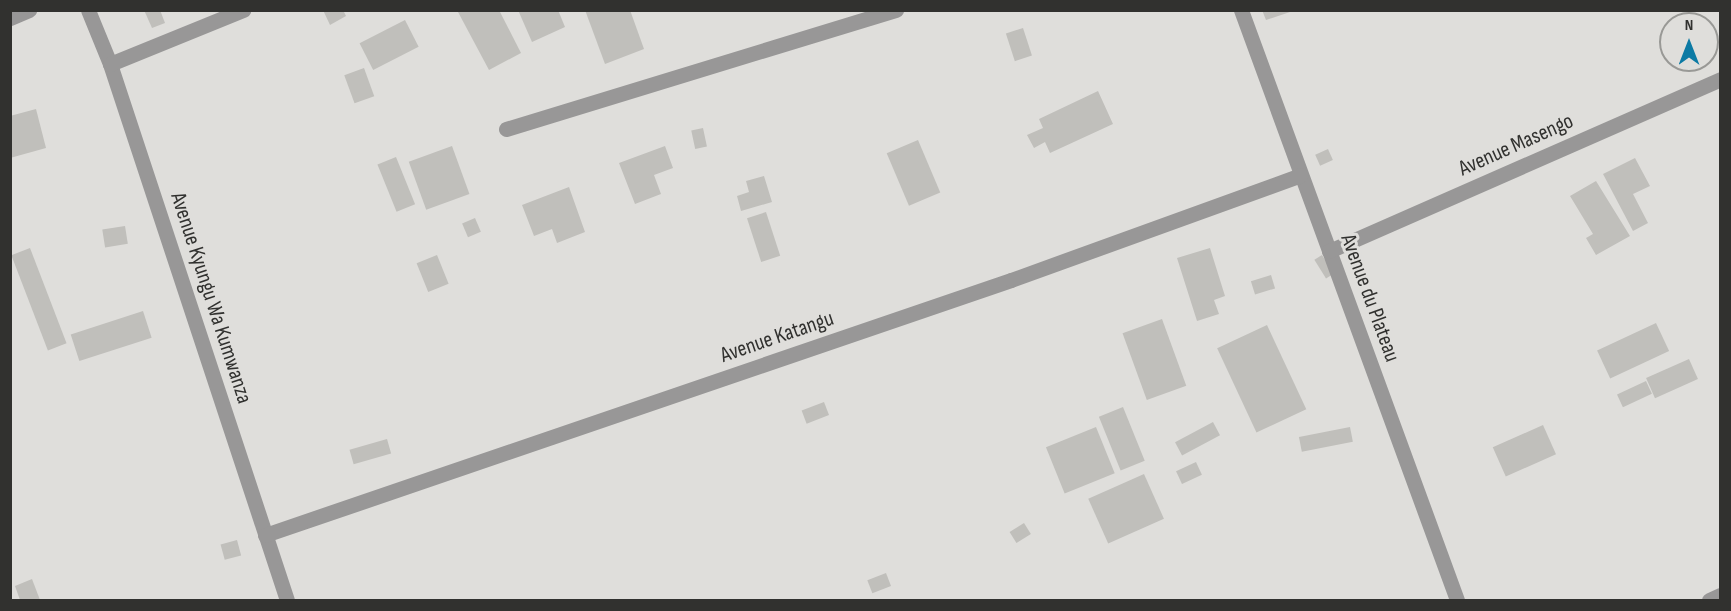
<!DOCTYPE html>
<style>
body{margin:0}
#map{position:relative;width:1731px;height:611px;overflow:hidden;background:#dfdedb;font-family:"Sofia Sans Condensed",sans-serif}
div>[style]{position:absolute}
.building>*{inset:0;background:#c0bfbb;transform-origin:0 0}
.minor>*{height:15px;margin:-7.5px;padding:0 7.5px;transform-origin:7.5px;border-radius:7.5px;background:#989797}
span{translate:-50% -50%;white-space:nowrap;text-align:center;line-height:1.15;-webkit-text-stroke:6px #dfdedb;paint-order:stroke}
.street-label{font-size:22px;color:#31312f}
.frame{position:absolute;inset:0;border:12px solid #31312f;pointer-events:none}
.north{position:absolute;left:1659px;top:12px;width:60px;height:60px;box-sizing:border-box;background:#dfdedb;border:2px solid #999996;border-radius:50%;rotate:0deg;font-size:16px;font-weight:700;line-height:24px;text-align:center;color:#31312f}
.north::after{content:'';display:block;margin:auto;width:21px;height:27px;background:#0c7aa4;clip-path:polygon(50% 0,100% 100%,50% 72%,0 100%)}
</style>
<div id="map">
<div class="building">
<i style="clip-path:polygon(144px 10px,160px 10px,165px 23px,152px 28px)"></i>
<i style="clip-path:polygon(323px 10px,343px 10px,346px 16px,330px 25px)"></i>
<i style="clip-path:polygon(461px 10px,499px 10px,521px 53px,489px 70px,458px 12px)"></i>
<i style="clip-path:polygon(518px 10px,558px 10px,565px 27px,532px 42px)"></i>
<i style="clip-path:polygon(585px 10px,630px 10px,644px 49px,605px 64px)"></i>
<i style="clip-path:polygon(1262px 10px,1293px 10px,1293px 11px,1266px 20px)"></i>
<i style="left:405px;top:20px;width:30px;height:51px;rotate:63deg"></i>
<i style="left:1023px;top:28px;width:29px;height:18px;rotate:72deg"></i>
<i style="left:364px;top:68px;width:30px;height:21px;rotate:70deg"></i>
<i style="clip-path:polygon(1098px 91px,1113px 124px,1050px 153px,1045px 142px,1034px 148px,1027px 135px,1043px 128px,1039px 119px)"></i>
<i style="clip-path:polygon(36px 109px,46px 148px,10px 158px,10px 116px)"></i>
<i style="left:703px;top:128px;width:19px;height:12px;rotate:78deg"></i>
<i style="left:918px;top:140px;width:57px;height:34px;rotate:67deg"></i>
<i style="left:452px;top:146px;width:51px;height:46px;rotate:70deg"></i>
<i style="clip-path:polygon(665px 146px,673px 168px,654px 175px,661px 194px,635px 204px,619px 163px)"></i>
<i style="left:1328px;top:149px;width:12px;height:14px;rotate:66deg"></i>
<i style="left:396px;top:157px;width:51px;height:20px;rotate:68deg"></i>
<i style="clip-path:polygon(1635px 158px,1650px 186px,1633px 194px,1648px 223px,1633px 231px,1603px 174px)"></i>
<i style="clip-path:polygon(764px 176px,772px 202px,741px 211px,737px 196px,749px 192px,746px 181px)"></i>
<i style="clip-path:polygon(1596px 181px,1630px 236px,1596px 255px,1586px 238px,1593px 234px,1570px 196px)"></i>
<i style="clip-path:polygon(569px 187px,585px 232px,557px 243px,552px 229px,534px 236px,522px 205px)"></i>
<i style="left:766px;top:212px;width:46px;height:20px;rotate:72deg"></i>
<i style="left:475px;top:218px;width:15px;height:14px;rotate:67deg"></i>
<i style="left:125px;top:226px;width:18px;height:23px;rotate:81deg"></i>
<i style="left:30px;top:248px;width:102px;height:20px;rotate:69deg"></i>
<i style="clip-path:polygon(1210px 248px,1225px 296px,1214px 300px,1219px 314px,1197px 321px,1177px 258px)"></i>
<i style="left:437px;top:255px;width:31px;height:22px;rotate:68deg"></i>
<i style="left:1322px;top:255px;width:22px;height:9px;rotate:58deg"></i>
<i style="left:1271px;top:275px;width:14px;height:21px;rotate:73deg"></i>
<i style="left:143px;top:311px;width:28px;height:76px;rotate:72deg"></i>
<i style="left:1162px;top:319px;width:71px;height:42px;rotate:70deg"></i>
<i style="left:1656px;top:323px;width:31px;height:65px;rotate:65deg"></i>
<i style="left:1267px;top:325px;width:93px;height:55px;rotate:65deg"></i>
<i style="left:1689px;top:359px;width:22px;height:47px;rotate:66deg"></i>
<i style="left:1646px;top:381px;width:14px;height:32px;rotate:65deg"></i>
<i style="left:824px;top:402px;width:14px;height:24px;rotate:69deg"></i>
<i style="left:1123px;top:407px;width:58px;height:26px;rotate:68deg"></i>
<i style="left:1213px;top:422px;width:15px;height:43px;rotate:62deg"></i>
<i style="left:1543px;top:425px;width:32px;height:55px;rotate:66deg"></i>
<i style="left:1096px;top:427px;width:50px;height:54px;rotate:68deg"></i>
<i style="left:1350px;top:427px;width:15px;height:52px;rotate:79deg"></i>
<i style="left:387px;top:439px;width:15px;height:39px;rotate:74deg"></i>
<i style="left:1196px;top:462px;width:14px;height:22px;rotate:65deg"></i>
<i style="left:1144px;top:474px;width:49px;height:61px;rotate:66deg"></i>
<i style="left:1024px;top:523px;width:13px;height:17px;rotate:58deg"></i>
<i style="left:237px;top:540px;width:16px;height:17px;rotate:75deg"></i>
<i style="left:886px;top:573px;width:14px;height:20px;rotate:69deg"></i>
<i style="clip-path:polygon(32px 579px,40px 600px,20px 600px,15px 586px)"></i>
</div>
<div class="minor">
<i style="left:88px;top:10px;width:58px;rotate:67.8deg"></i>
<i style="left:110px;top:64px;width:564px;rotate:71.73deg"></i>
<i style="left:1241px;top:10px;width:628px;rotate:69.89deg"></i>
<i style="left:10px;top:18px;width:21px;rotate:-23deg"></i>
<i style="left:110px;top:64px;width:144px;rotate:-22.1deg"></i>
<i style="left:506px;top:129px;width:408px;rotate:-17deg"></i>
<i style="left:1329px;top:251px;width:427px;rotate:-23.7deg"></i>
<i style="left:265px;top:535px;width:788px;rotate:-18.87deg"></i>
<i style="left:1011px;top:280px;width:308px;rotate:-19.9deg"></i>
<i style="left:1709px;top:600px;width:12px;rotate:-24deg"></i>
</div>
<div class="street-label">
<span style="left:1516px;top:145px;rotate:-24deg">Avenue Masengo</span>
<span style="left:211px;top:298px;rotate:72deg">Avenue Kyungu Wa Kumwanza</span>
<span style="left:1370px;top:298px;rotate:70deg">Avenue du Plateau</span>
<span style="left:777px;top:337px;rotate:-19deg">Avenue Katangu</span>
</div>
<div class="frame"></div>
<div class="north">N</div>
</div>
